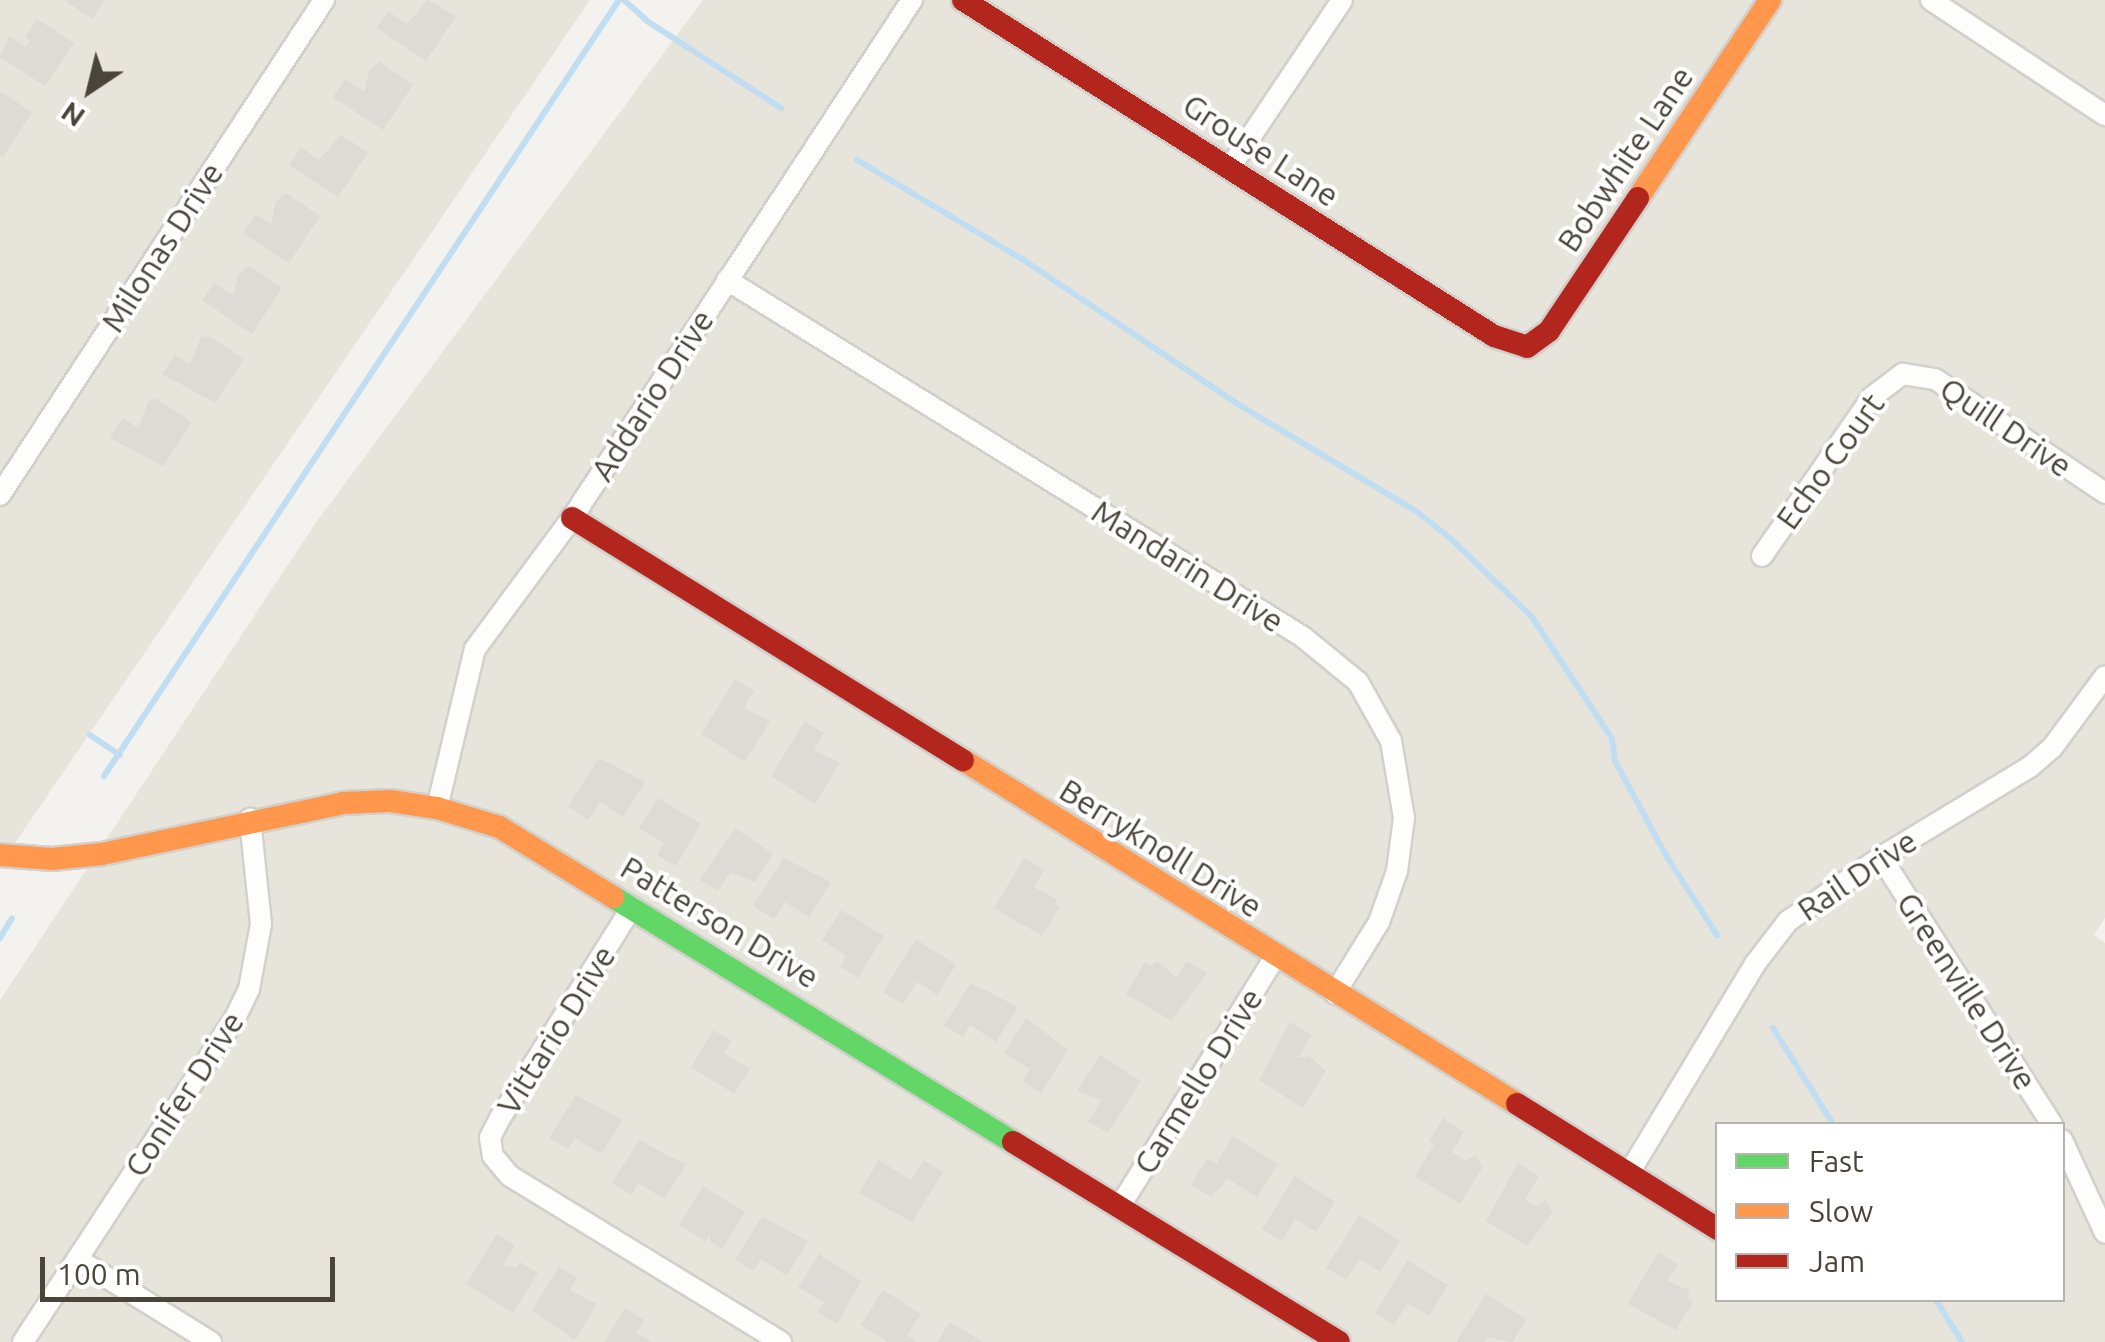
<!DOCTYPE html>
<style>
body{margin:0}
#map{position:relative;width:2105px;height:1342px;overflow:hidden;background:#f4f2ee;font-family:Ubuntu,sans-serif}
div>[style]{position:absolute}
.residential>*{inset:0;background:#e7e4dc}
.stream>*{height:6px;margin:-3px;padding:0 3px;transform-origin:3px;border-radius:3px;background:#c0ddf1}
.building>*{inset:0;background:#dedbd6}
.roads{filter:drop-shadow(2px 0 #d2d0cb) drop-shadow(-2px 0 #d2d0cb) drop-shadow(0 2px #d2d0cb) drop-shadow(0 -2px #d2d0cb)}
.street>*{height:20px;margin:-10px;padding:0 10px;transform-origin:10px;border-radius:10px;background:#fdfdfc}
.fast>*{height:22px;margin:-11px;padding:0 11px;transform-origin:11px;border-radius:11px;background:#63d668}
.slow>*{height:22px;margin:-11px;padding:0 11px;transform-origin:11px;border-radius:11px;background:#ff974d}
.jam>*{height:22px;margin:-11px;padding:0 11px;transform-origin:11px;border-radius:11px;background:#b3261e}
span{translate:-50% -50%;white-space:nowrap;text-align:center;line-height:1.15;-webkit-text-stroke:8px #fff;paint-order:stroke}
.street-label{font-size:32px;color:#4b4439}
.legend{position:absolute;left:1715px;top:1122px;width:350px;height:180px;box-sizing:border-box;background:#fff;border:2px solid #b7b4b0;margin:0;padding:12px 18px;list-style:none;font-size:30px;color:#4b4439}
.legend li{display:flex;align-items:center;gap:20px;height:50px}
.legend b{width:50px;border:2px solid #b7b4b0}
.north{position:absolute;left:40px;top:40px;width:100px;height:100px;-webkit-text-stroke:8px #fff;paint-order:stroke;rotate:215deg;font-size:28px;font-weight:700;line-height:40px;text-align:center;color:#4b4439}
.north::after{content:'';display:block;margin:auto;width:35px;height:45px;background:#4b4439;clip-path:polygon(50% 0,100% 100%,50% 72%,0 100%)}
.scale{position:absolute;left:40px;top:1257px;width:295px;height:45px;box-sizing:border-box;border:5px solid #4b4439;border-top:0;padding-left:12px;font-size:30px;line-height:35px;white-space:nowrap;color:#4b4439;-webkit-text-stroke:8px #fff;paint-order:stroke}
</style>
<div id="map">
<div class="residential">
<i style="clip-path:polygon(0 0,590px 0,0 865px)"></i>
<i style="clip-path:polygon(evenodd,703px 0,2105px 0,2105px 918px,2094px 935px,2105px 943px,2105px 1342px,0 1342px,0 1000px,315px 524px,703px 0,1718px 1124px,2062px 1124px,2062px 1300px,1718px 1300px,1718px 1124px)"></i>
</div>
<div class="stream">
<i style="left:624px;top:0;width:31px;rotate:42deg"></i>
<i style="left:647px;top:21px;width:160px;rotate:33deg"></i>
<i style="left:857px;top:160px;width:192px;rotate:31deg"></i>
<i style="left:1022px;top:259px;width:258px;rotate:33.9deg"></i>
<i style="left:1236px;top:403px;width:210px;rotate:31deg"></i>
<i style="left:1416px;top:511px;width:43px;rotate:38.5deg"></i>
<i style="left:1450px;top:538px;width:114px;rotate:43.9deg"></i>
<i style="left:1532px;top:617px;width:146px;rotate:56.7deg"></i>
<i style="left:1612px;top:739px;width:22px;rotate:82deg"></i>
<i style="left:1615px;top:761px;width:109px;rotate:61.6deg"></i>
<i style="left:1667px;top:857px;width:93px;rotate:57.3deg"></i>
<i style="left:90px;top:735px;width:36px;rotate:34deg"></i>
<i style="left:104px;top:776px;width:931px;rotate:-56.43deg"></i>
<i style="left:0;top:938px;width:23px;rotate:-59deg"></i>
<i style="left:1773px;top:1028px;width:113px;rotate:58deg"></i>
<i style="left:1936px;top:1300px;width:49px;rotate:58.2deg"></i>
</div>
<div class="building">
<i style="clip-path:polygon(64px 0,105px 0,92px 19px)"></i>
<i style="clip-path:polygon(428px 0,456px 16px,426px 61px,377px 28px,388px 11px,407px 24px)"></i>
<i style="clip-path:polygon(37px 19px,74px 43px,45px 86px,0 57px,9px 36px,26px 47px,30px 41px,25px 37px)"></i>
<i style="clip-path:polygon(380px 62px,413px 85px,383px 130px,333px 97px,345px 79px,364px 92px,370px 69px)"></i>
<i style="clip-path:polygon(0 91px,32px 112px,3px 157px,0 155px)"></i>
<i style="clip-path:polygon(341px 135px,368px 152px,338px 197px,289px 165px,301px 147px,319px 160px)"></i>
<i style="clip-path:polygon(286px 193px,320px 216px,289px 263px,243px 233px,256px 214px,271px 224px,276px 201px)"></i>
<i style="clip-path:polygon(249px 266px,282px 288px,252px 334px,202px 300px,214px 283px,233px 295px,239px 273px)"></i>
<i style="clip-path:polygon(209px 336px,244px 359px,215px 403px,162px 374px,175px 355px,190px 365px,201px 337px)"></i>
<i style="clip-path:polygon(157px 399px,192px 422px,163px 466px,110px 438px,123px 418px,138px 428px,149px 400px)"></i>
<i style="clip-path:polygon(735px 679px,754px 691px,744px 708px,770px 721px,745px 762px,701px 734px)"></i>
<i style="clip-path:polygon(805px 721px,824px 733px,814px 750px,840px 763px,815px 804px,771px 776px)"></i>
<i style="clip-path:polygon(599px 758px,645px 782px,623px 817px,600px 802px,588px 820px,568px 806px)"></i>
<i style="clip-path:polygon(658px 798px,701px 824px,676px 866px,657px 855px,664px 843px,639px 828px)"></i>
<i style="clip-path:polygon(735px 828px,773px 854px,755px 882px,730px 873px,718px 891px,700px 880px)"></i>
<i style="clip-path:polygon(784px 858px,831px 882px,809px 917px,785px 902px,774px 919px,753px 906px)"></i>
<i style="clip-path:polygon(1024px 858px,1044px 870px,1034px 887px,1057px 900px,1055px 904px,1060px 907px,1042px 936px,994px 908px)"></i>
<i style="clip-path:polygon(841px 910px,884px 936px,858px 978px,840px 966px,846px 956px,822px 940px)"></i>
<i style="clip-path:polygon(916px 939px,956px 965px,937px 995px,917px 982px,903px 1004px,883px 992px)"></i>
<i style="clip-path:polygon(1157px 961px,1177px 978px,1187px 961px,1207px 973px,1172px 1021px,1126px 994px,1145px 962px,1151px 966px)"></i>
<i style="clip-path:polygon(971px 983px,1018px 1007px,996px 1042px,970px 1025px,963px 1037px,944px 1025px)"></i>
<i style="clip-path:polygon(1026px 1018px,1068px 1050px,1041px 1093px,1022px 1081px,1030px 1069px,1004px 1053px)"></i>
<i style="clip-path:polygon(1290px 1022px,1312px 1035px,1298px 1058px,1309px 1056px,1326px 1071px,1303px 1108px,1259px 1080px)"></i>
<i style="clip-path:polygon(713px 1030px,731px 1041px,724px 1053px,750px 1069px,734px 1094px,691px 1067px)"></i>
<i style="clip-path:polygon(1100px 1055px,1141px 1081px,1108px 1133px,1088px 1121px,1102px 1100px,1077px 1091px)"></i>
<i style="clip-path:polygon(576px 1095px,623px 1120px,601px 1154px,575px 1138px,568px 1149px,549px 1138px)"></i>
<i style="clip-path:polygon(1443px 1118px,1464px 1132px,1452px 1152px,1466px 1161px,1475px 1155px,1483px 1167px,1460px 1204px,1415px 1176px,1434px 1145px,1429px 1142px)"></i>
<i style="clip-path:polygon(1233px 1136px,1278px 1164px,1257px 1197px,1228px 1179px,1211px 1197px,1191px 1185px,1207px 1158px,1216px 1164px)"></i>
<i style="clip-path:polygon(639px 1140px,686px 1165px,664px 1199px,638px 1183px,631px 1195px,612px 1183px)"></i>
<i style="clip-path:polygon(879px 1160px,911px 1180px,924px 1160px,943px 1172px,912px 1222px,859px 1193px)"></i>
<i style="clip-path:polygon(1518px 1163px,1539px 1176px,1525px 1199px,1536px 1206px,1545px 1200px,1553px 1212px,1527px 1246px,1486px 1221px)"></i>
<i style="clip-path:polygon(1295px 1176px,1335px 1202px,1316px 1232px,1295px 1219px,1282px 1241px,1262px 1229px)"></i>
<i style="clip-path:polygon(703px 1186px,745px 1212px,722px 1249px,710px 1241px,710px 1234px,705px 1241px,679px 1225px)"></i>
<i style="clip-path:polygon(1359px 1215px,1400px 1241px,1380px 1272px,1360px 1259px,1346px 1280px,1326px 1268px)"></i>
<i style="clip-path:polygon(762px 1217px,808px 1241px,787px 1276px,761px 1259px,753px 1271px,735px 1259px)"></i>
<i style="clip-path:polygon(497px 1234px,515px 1246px,503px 1265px,516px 1268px,520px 1262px,538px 1273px,513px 1313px,466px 1284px)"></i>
<i style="clip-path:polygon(1658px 1252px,1678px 1264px,1667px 1281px,1689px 1290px,1688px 1299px,1693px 1302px,1676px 1330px,1628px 1304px)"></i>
<i style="clip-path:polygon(819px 1254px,861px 1281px,837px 1325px,818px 1312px,824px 1303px,798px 1287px)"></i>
<i style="clip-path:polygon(1408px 1260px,1448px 1285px,1429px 1316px,1408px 1303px,1394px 1325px,1375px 1313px)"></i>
<i style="clip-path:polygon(559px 1267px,577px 1278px,569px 1290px,597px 1304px,575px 1340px,532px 1310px)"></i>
<i style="clip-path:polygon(883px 1290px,921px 1314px,907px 1335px,917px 1342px,888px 1342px,861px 1325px)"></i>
<i style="clip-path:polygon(1486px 1294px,1527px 1319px,1512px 1342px,1487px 1337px,1484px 1342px,1456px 1342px)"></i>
<i style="clip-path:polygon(625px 1308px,644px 1320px,636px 1333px,652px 1342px,604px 1342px)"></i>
<i style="clip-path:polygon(950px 1322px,983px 1342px,937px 1342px)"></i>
</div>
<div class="roads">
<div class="street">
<i style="left:1931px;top:0;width:209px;rotate:33.5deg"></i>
<i style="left:1229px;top:169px;width:203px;rotate:-56.2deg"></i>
<i style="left:727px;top:280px;width:678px;rotate:31.79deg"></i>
<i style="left:1303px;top:637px;width:71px;rotate:39.3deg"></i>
<i style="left:1358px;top:682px;width:68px;rotate:60.8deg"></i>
<i style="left:1391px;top:741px;width:78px;rotate:80.4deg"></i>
<i style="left:1404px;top:818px;width:53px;rotate:97.5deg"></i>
<i style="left:1397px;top:871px;width:54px;rotate:109.4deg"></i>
<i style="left:1379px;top:922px;width:84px;rotate:121.8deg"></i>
<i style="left:0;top:495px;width:592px;rotate:-56.79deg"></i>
<i style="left:1762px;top:556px;width:193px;rotate:-55.3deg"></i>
<i style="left:1872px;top:397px;width:39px;rotate:-37deg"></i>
<i style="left:1903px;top:374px;width:32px;rotate:9deg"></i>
<i style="left:1935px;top:379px;width:205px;rotate:33.8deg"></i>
<i style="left:437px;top:808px;width:163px;rotate:-76.6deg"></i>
<i style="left:475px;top:649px;width:163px;rotate:-53.5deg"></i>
<i style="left:572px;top:518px;width:620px;rotate:-56.72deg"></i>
<i style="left:1881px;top:857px;width:317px;rotate:57.4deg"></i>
<i style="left:632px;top:907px;width:249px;rotate:122deg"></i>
<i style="left:500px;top:1118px;width:22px;rotate:117deg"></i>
<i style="left:490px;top:1138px;width:18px;rotate:81deg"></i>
<i style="left:493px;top:1156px;width:26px;rotate:50deg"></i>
<i style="left:510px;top:1176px;width:318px;rotate:31.5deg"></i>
<i style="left:2062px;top:1140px;width:102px;rotate:65.2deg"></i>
<i style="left:1629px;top:1173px;width:244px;rotate:-58.9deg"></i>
<i style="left:1755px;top:964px;width:54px;rotate:-52.5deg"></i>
<i style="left:1788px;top:921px;width:113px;rotate:-34.5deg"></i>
<i style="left:1881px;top:857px;width:175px;rotate:-31.2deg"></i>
<i style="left:2031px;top:766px;width:28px;rotate:-41deg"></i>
<i style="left:2052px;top:748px;width:89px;rotate:-53.6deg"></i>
<i style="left:1120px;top:1206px;width:293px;rotate:-58.1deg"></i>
<i style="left:77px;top:1259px;width:158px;rotate:31.8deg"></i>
<i style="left:23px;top:1342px;width:387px;rotate:-56.8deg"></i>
<i style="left:235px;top:1018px;width:32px;rotate:-64deg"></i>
<i style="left:249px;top:989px;width:66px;rotate:-79.5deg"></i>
<i style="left:261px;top:924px;width:106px;rotate:-96deg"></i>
</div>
<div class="fast">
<i style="left:613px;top:897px;width:469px;rotate:31.5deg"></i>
</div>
<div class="slow">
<i style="left:1638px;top:198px;width:238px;rotate:-56.3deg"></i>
<i style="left:963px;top:760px;width:652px;rotate:31.84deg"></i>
<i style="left:0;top:855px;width:52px;rotate:4.4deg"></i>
<i style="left:52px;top:859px;width:50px;rotate:-5.7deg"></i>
<i style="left:102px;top:854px;width:246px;rotate:-11.9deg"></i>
<i style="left:343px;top:803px;width:47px;rotate:-2.4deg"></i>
<i style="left:390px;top:801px;width:48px;rotate:8.5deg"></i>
<i style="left:437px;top:808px;width:65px;rotate:17deg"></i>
<i style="left:499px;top:827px;width:134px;rotate:31.6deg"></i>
</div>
<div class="jam">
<i style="left:963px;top:0;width:628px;rotate:32.32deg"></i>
<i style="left:1494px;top:336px;width:35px;rotate:18deg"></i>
<i style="left:1527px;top:347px;width:27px;rotate:-36deg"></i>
<i style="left:1549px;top:331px;width:160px;rotate:-56.2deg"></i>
<i style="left:572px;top:518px;width:460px;rotate:31.8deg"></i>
<i style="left:1517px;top:1104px;width:237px;rotate:31.9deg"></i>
<i style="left:1013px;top:1142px;width:382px;rotate:31.5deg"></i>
</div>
</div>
<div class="street-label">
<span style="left:1261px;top:150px;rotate:33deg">Grouse Lane</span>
<span style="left:1625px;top:159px;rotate:-56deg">Bobwhite Lane</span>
<span style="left:162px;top:247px;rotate:-57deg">Milonas Drive</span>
<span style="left:652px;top:395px;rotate:-57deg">Addario Drive</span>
<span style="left:2006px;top:427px;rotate:34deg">Quill Drive</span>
<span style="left:1830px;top:461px;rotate:-54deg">Echo Court</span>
<span style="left:1188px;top:566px;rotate:32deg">Mandarin Drive</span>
<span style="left:1161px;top:848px;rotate:32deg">Berryknoll Drive</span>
<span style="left:1857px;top:875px;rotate:-34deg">Rail Drive</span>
<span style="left:720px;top:922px;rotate:31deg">Patterson Drive</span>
<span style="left:1967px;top:991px;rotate:57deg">Greenville Drive</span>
<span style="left:556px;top:1030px;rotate:-58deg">Vittario Drive</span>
<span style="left:1198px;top:1081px;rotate:-58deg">Carmello Drive</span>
<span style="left:184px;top:1094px;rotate:-57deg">Conifer Drive</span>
</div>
<ul class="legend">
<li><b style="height:12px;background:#63d668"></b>Fast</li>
<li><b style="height:12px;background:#ff974d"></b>Slow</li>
<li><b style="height:12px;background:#b3261e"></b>Jam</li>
</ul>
<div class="north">N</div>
<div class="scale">100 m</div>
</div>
